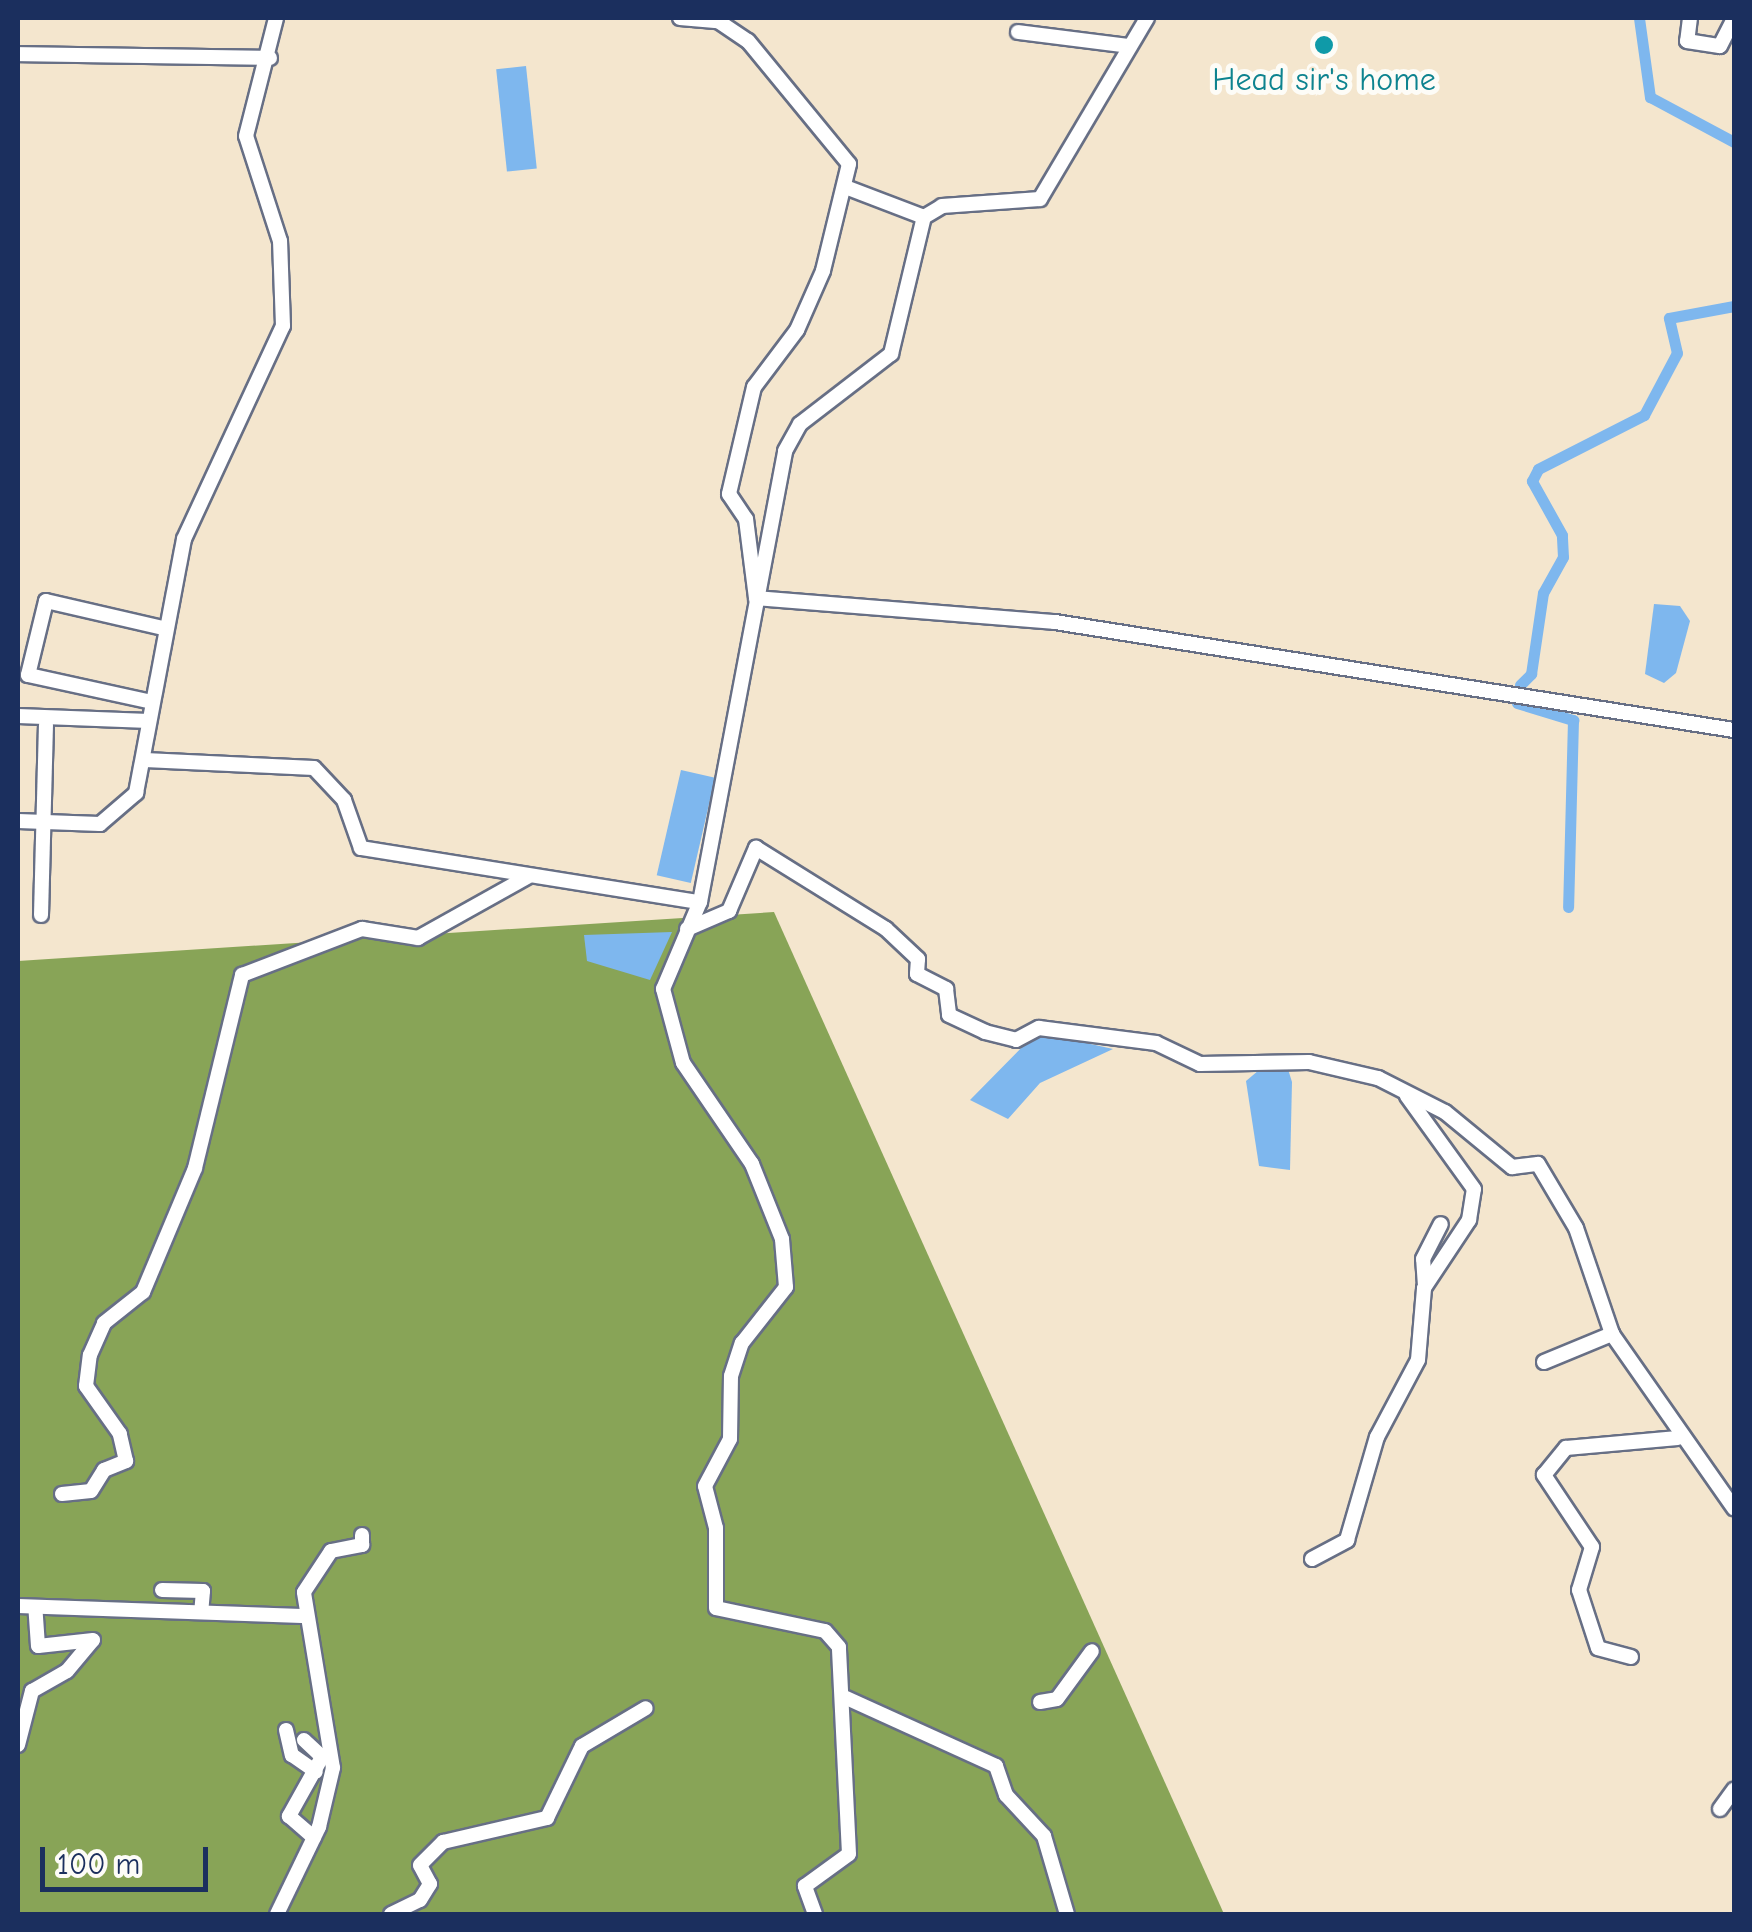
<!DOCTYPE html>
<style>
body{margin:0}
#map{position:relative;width:1752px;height:1932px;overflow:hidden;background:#f4e6ce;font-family:"Comic Neue",sans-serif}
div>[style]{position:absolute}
.forest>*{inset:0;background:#88a457}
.water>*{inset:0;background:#7eb7ee;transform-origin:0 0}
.canal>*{height:11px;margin:-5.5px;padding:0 5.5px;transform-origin:5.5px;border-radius:5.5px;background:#7eb7ee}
.roads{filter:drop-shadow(2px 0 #676f85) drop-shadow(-2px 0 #676f85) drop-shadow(0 2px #676f85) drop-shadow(0 -2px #676f85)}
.street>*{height:14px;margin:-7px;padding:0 7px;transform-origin:7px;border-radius:7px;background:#fff}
.dots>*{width:28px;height:28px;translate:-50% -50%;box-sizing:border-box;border:5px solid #fdfcf7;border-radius:50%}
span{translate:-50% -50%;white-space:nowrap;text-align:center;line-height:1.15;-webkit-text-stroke:10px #fdfcf7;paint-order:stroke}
.culture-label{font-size:32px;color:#0d838f}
.frame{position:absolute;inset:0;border:20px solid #1b2f5e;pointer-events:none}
.scale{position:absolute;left:40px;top:1847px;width:168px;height:45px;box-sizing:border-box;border:5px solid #1b2f5e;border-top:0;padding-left:12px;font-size:30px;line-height:35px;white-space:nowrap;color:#1b2f5e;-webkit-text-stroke:8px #fdfcf7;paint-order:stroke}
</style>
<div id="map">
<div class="forest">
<i style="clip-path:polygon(774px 912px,1224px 1914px,18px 1914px,18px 961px)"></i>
</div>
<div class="water">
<i style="left:526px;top:66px;width:103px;height:30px;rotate:84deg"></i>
<i style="clip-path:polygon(1654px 604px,1680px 606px,1690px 621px,1676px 673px,1664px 683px,1645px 674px)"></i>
<i style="left:681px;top:770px;width:35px;height:108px;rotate:13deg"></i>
<i style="clip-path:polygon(672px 932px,650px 980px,587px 961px,584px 935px)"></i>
<i style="clip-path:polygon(1037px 1032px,1113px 1049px,1040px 1083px,1008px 1119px,970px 1100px)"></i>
<i style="clip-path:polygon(1265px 1065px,1287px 1066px,1292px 1082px,1290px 1170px,1259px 1166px,1246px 1081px)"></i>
</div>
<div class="canal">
<i style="left:1639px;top:18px;width:80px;rotate:82.1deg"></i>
<i style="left:1650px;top:97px;width:95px;rotate:28.2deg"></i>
<i style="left:1520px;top:685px;width:16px;rotate:-45deg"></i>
<i style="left:1531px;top:674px;width:82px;rotate:-81.6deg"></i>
<i style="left:1543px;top:593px;width:41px;rotate:-60.9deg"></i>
<i style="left:1563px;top:557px;width:22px;rotate:-93deg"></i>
<i style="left:1562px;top:535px;width:62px;rotate:-119.1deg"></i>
<i style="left:1532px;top:481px;width:13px;rotate:-63deg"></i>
<i style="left:1538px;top:469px;width:119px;rotate:-27deg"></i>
<i style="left:1644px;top:415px;width:70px;rotate:-62deg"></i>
<i style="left:1677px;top:353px;width:36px;rotate:-103deg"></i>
<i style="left:1669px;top:318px;width:66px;rotate:-10.5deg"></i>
<i style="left:1517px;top:703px;width:59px;rotate:16.9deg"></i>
<i style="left:1573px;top:720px;width:187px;rotate:91.5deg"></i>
</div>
<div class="roads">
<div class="street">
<i style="left:680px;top:18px;width:38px;rotate:5deg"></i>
<i style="left:718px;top:21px;width:36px;rotate:34deg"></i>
<i style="left:748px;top:41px;width:159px;rotate:50.6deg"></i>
<i style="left:849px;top:164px;width:110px;rotate:103.7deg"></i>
<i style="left:823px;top:271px;width:64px;rotate:113.8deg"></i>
<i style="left:797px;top:330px;width:71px;rotate:127deg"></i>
<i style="left:754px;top:387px;width:110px;rotate:103.2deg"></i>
<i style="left:729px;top:494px;width:30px;rotate:56deg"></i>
<i style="left:746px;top:519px;width:80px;rotate:82.8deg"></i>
<i style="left:756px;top:598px;width:300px;rotate:4.6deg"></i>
<i style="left:1055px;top:622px;width:688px;rotate:9.04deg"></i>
<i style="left:1690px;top:18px;width:23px;rotate:97deg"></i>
<i style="left:1687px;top:41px;width:33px;rotate:9deg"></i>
<i style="left:1720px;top:46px;width:31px;rotate:-63deg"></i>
<i style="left:1018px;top:32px;width:112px;rotate:7.2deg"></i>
<i style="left:18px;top:54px;width:252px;rotate:0.9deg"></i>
<i style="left:848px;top:188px;width:81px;rotate:20.9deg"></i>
<i style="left:152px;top:702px;width:127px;rotate:-167.7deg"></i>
<i style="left:28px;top:675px;width:76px;rotate:-76.3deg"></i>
<i style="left:46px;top:601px;width:120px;rotate:13deg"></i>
<i style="left:18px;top:716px;width:131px;rotate:2.2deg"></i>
<i style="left:145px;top:760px;width:169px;rotate:2.7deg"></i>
<i style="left:314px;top:768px;width:44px;rotate:46.8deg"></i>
<i style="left:344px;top:800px;width:51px;rotate:70.5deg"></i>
<i style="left:361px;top:848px;width:343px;rotate:9.1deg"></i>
<i style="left:18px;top:821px;width:82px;rotate:2.1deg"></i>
<i style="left:100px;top:824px;width:48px;rotate:-40.7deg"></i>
<i style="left:136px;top:793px;width:258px;rotate:-79.3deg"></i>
<i style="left:184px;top:539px;width:235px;rotate:-65.1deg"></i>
<i style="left:283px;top:326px;width:85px;rotate:-92deg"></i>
<i style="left:280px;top:241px;width:110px;rotate:-107.9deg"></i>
<i style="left:246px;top:136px;width:122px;rotate:-75.7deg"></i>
<i style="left:41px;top:915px;width:190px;rotate:-88.5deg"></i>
<i style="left:687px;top:929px;width:46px;rotate:-23.2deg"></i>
<i style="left:729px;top:911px;width:69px;rotate:-66.8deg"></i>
<i style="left:756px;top:848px;width:153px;rotate:31.9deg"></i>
<i style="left:886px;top:929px;width:44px;rotate:43.2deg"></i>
<i style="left:918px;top:959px;width:15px;rotate:94deg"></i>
<i style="left:917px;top:974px;width:33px;rotate:27deg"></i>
<i style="left:946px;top:989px;width:26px;rotate:83deg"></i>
<i style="left:949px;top:1015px;width:40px;rotate:25deg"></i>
<i style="left:985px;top:1032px;width:32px;rotate:14deg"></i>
<i style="left:1016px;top:1040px;width:26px;rotate:-28deg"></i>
<i style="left:1039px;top:1028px;width:118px;rotate:7.3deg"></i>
<i style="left:1156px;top:1043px;width:49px;rotate:25.5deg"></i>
<i style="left:1200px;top:1064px;width:109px;rotate:-1.1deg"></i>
<i style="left:1309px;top:1062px;width:71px;rotate:13.1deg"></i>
<i style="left:1378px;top:1078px;width:75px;rotate:26.9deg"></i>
<i style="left:1445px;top:1112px;width:87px;rotate:39.4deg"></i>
<i style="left:1512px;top:1167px;width:26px;rotate:-7deg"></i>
<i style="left:1538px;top:1164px;width:74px;rotate:59.3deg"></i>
<i style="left:1576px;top:1228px;width:112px;rotate:71.2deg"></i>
<i style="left:1612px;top:1334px;width:213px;rotate:55deg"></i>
<i style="left:1425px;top:1286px;width:27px;rotate:-94deg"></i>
<i style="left:1423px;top:1259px;width:39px;rotate:-63deg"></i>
<i style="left:1544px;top:1362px;width:74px;rotate:-22.4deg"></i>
<i style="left:62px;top:1494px;width:29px;rotate:-6deg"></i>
<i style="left:91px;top:1491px;width:25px;rotate:-58deg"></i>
<i style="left:104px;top:1470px;width:24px;rotate:-22deg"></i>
<i style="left:126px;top:1461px;width:28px;rotate:-103deg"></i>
<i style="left:120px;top:1434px;width:59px;rotate:-125.3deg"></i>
<i style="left:86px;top:1386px;width:31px;rotate:-83deg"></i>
<i style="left:90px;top:1355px;width:35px;rotate:-66deg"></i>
<i style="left:104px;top:1323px;width:50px;rotate:-38.5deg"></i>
<i style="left:143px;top:1292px;width:134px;rotate:-67.2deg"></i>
<i style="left:195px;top:1168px;width:199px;rotate:-76.3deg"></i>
<i style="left:242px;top:975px;width:129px;rotate:-21deg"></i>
<i style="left:362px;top:929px;width:57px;rotate:9.1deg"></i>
<i style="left:418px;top:938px;width:125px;rotate:-29.2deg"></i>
<i style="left:1312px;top:1559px;width:40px;rotate:-28deg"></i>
<i style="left:1347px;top:1540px;width:107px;rotate:-73.8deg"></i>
<i style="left:1377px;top:1437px;width:87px;rotate:-62deg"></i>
<i style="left:1418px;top:1360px;width:72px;rotate:-85.2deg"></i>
<i style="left:1424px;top:1288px;width:82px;rotate:-56.5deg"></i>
<i style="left:1469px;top:1220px;width:31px;rotate:-81deg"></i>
<i style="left:1474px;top:1189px;width:115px;rotate:-125.8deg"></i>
<i style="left:162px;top:1590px;width:41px;rotate:1.4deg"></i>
<i style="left:203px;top:1591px;width:21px;rotate:95deg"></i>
<i style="left:18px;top:1606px;width:284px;rotate:2deg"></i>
<i style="left:1631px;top:1657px;width:34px;rotate:-165deg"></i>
<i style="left:1598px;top:1648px;width:61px;rotate:-108.1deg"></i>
<i style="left:1579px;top:1590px;width:45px;rotate:-73.2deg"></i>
<i style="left:1592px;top:1547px;width:87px;rotate:-123.7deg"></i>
<i style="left:1544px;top:1475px;width:35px;rotate:-51deg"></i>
<i style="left:1566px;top:1448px;width:112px;rotate:-5.1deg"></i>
<i style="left:842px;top:1696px;width:169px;rotate:24.4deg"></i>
<i style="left:996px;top:1766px;width:31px;rotate:71deg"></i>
<i style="left:1006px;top:1795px;width:56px;rotate:47.2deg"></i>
<i style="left:1044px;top:1836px;width:81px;rotate:73.6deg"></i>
<i style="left:1040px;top:1702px;width:17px;rotate:-10deg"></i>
<i style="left:1057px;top:1699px;width:59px;rotate:-53.9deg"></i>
<i style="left:286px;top:1730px;width:26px;rotate:77deg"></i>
<i style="left:292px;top:1755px;width:29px;rotate:35deg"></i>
<i style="left:304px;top:1740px;width:25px;rotate:43deg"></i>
<i style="left:322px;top:1757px;width:68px;rotate:119.2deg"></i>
<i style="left:289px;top:1816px;width:33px;rotate:41deg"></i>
<i style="left:18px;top:1745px;width:56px;rotate:-75.5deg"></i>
<i style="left:32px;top:1691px;width:40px;rotate:-29.7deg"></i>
<i style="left:67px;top:1671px;width:40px;rotate:-50deg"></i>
<i style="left:93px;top:1640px;width:55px;rotate:173.8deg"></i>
<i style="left:38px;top:1646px;width:39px;rotate:-94deg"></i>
<i style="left:1720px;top:1809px;width:24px;rotate:-54deg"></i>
<i style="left:277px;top:1914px;width:97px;rotate:-64.2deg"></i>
<i style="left:319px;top:1827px;width:61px;rotate:-76.7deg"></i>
<i style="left:333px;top:1768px;width:178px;rotate:-99.4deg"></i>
<i style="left:304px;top:1592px;width:49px;rotate:-56.6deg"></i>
<i style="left:331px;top:1551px;width:32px;rotate:-11deg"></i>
<i style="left:362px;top:1545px;width:10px;rotate:-90deg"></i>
<i style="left:391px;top:1914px;width:32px;rotate:-26deg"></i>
<i style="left:420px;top:1900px;width:19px;rotate:-58deg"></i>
<i style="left:430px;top:1884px;width:21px;rotate:-118deg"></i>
<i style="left:420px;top:1865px;width:33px;rotate:-45deg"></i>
<i style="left:443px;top:1842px;width:107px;rotate:-13deg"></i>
<i style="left:547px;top:1818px;width:80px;rotate:-64.1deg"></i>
<i style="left:582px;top:1746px;width:74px;rotate:-30.7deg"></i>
<i style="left:815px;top:1914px;width:30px;rotate:-110deg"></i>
<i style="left:805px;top:1886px;width:54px;rotate:-36deg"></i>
<i style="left:849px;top:1854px;width:207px;rotate:-92.8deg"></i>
<i style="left:839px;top:1647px;width:21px;rotate:-131deg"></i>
<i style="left:825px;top:1631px;width:111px;rotate:-168.1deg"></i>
<i style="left:716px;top:1608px;width:80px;rotate:-90deg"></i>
<i style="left:716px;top:1528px;width:43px;rotate:-104.7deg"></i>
<i style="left:705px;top:1486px;width:53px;rotate:-62deg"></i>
<i style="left:730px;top:1439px;width:63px;rotate:-89.1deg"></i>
<i style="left:731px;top:1376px;width:35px;rotate:-72deg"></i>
<i style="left:742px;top:1343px;width:71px;rotate:-51.8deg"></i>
<i style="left:786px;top:1287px;width:48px;rotate:-94.8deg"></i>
<i style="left:782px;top:1239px;width:81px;rotate:-111.8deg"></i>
<i style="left:752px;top:1164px;width:122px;rotate:-124.3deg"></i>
<i style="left:683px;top:1063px;width:77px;rotate:-105.1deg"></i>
<i style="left:663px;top:989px;width:95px;rotate:-67deg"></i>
<i style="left:700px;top:902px;width:459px;rotate:-79.3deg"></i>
<i style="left:785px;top:451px;width:31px;rotate:-61deg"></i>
<i style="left:800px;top:424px;width:115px;rotate:-37.6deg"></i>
<i style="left:891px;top:354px;width:141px;rotate:-76.5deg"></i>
<i style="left:924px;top:217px;width:21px;rotate:-31deg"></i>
<i style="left:942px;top:206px;width:98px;rotate:-4.1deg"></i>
<i style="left:1040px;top:199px;width:210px;rotate:-59.4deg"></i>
</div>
</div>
<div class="dots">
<i style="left:1324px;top:45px;background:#0f9aa8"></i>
</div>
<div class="culture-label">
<span style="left:1324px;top:80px">Head sir's home</span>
</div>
<div class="frame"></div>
<div class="scale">100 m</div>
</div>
